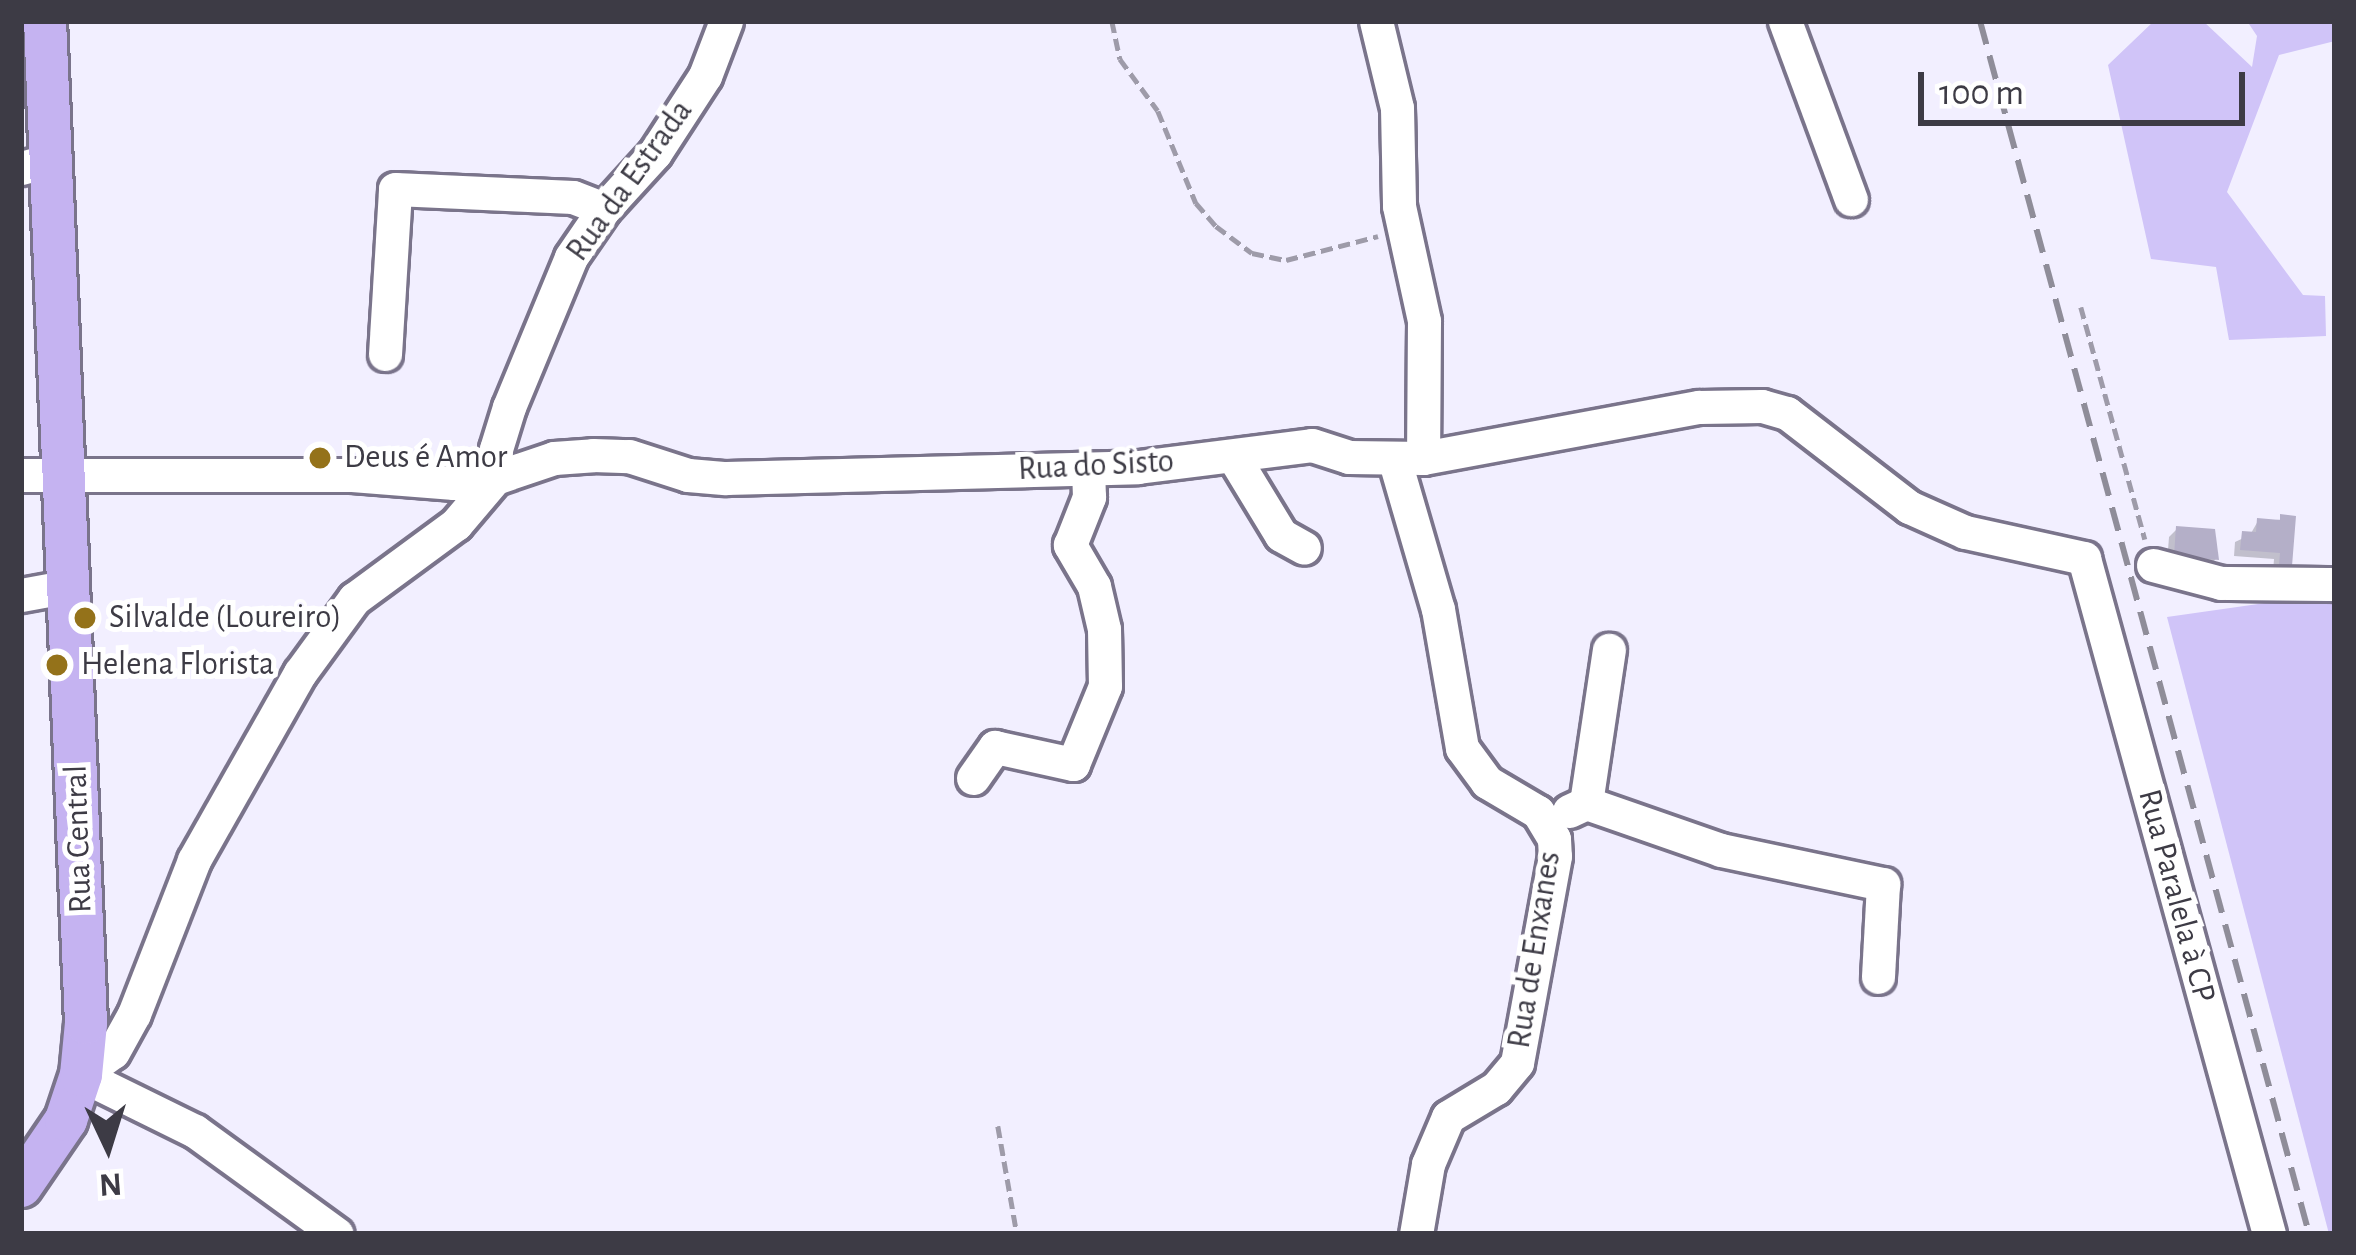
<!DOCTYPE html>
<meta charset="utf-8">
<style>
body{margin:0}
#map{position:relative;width:2356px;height:1255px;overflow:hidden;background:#f2efff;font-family:"Alegreya Sans",sans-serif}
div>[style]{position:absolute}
.green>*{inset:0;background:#d0c4f8}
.shadow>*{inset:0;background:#0003}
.building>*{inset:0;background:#b4afc8}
.path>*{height:4.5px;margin-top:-2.25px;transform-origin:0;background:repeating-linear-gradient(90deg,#9e9ba9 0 12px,transparent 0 18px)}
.roads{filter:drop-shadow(3px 0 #7a748b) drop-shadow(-3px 0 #7a748b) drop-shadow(0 3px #7a748b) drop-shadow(0 -3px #7a748b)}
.minor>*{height:33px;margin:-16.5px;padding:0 16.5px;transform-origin:16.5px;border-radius:16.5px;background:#fff}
.major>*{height:42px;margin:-21px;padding:0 21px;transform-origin:21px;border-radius:21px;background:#c5b3f1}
.rail>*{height:6px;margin-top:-3px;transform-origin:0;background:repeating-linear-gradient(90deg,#8f8d99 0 24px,transparent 0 36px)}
.dots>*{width:33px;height:33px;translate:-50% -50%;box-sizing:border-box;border:6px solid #fff;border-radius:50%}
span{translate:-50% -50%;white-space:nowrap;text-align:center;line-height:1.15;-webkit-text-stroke:10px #fff;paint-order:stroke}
.street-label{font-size:33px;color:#3d3b45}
.poi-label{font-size:33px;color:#3d3b45}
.left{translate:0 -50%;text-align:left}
.frame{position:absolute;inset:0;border:24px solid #3d3b45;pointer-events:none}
.north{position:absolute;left:48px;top:1087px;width:120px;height:120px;-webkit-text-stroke:9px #fff;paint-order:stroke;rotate:176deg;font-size:33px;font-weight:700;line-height:48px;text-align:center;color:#3d3b45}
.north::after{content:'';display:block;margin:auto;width:42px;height:54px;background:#3d3b45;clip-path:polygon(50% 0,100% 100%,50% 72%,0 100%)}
.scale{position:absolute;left:1918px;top:72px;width:327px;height:54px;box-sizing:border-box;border:6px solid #3d3b45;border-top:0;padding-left:15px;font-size:36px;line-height:42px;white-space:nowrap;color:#3d3b45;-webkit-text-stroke:9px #fff;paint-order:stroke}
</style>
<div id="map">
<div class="green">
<i style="clip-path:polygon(2154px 21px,2203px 21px,2252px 67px,2257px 36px,2247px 21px,2335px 21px,2335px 41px,2279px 55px,2227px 192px,2303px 295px,2325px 296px,2326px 336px,2229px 340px,2216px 267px,2151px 259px,2108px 65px)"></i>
<i style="clip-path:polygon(2335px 593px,2335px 1234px,2329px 1234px,2167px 617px)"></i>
</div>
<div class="shadow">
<i style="clip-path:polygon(2293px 519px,2289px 565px,2281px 572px,2273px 572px,2274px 559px,2234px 556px,2235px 542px,2250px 535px,2258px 521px)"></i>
<i style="clip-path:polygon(2177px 529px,2216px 559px,2208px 566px,2167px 563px,2169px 537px)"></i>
</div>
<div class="building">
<i style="clip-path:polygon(2280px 514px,2296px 516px,2292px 566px,2279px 565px,2280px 553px,2240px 550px,2242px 531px,2256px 532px,2257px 518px,2280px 520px)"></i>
<i style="clip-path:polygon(2176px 526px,2215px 529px,2219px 560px,2174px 556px)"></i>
</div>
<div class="path">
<i style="left:1112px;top:21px;width:39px;rotate:78deg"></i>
<i style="left:1120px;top:59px;width:64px;rotate:53.8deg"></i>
<i style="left:1158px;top:111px;width:100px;rotate:67.6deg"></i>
<i style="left:1196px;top:203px;width:30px;rotate:49deg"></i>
<i style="left:1216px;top:226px;width:45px;rotate:36.9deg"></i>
<i style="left:1252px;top:253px;width:35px;rotate:12deg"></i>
<i style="left:1286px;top:260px;width:95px;rotate:-14.6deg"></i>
<i style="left:2081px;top:307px;width:241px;rotate:74.6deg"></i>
<i style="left:998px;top:1126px;width:110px;rotate:80deg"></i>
</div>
<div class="roads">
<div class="minor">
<i style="left:1376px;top:21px;width:89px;rotate:76.4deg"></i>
<i style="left:1397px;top:108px;width:98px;rotate:88.8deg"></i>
<i style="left:1399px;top:206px;width:118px;rotate:77.7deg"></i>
<i style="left:1424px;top:321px;width:137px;rotate:90.4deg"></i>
<i style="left:1785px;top:21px;width:190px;rotate:69.7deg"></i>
<i style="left:21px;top:168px;width:31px;rotate:-15deg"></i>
<i style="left:385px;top:354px;width:165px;rotate:-86.5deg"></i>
<i style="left:395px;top:189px;width:178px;rotate:2.6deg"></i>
<i style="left:573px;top:197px;width:33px;rotate:21deg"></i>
<i style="left:1233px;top:456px;width:92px;rotate:58.7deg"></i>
<i style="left:1281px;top:535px;width:26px;rotate:29deg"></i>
<i style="left:1394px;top:458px;width:157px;rotate:73.8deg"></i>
<i style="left:1438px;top:609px;width:141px;rotate:80.2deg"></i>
<i style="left:1462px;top:748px;width:42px;rotate:53.7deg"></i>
<i style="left:1487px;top:782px;width:59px;rotate:30.5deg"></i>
<i style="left:1538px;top:812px;width:31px;rotate:59deg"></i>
<i style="left:1554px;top:839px;width:17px;rotate:87deg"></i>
<i style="left:1555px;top:856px;width:210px;rotate:100.4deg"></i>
<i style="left:1517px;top:1063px;width:33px;rotate:130deg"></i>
<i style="left:1496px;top:1088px;width:56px;rotate:148.9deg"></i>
<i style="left:1448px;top:1117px;width:51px;rotate:113.1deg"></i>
<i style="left:1428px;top:1164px;width:71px;rotate:99.7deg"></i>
<i style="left:21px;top:475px;width:331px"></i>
<i style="left:352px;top:475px;width:102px;rotate:4.5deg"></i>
<i style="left:454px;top:483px;width:41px;rotate:-7deg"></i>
<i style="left:495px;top:478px;width:62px;rotate:-18.7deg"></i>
<i style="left:554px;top:458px;width:39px;rotate:-4deg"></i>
<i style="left:593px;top:455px;width:36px;rotate:2deg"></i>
<i style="left:629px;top:456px;width:62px;rotate:17.9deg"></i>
<i style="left:688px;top:475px;width:38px;rotate:5deg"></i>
<i style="left:726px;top:478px;width:412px;rotate:-1.5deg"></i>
<i style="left:1138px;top:467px;width:175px;rotate:-7.2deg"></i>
<i style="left:1312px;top:445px;width:39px;rotate:18deg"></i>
<i style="left:1349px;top:457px;width:74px;rotate:0.8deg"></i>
<i style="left:1423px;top:458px;width:281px;rotate:-10.5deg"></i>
<i style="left:1699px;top:407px;width:63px;rotate:-0.9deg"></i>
<i style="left:1762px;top:406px;width:26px;rotate:16deg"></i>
<i style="left:1787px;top:413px;width:154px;rotate:37.6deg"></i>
<i style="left:1909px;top:507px;width:61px;rotate:24.1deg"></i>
<i style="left:1965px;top:532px;width:122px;rotate:12.3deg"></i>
<i style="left:2084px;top:558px;width:701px;rotate:74.69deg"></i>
<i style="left:2153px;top:565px;width:70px;rotate:14.8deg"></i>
<i style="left:2221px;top:583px;width:114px;rotate:0.5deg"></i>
<i style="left:21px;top:595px;width:50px;rotate:-10.4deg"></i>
<i style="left:973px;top:778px;width:38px;rotate:-55deg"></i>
<i style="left:995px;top:747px;width:80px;rotate:12.3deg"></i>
<i style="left:1073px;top:764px;width:84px;rotate:-67.7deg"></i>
<i style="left:1105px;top:686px;width:57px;rotate:-91deg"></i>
<i style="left:1104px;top:629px;width:44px;rotate:-103.1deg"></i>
<i style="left:1094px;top:586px;width:48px;rotate:-120.3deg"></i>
<i style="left:1070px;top:545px;width:52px;rotate:-68.4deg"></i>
<i style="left:1089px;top:497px;width:28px;rotate:-92deg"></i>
<i style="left:1586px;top:803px;width:143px;rotate:19.2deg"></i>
<i style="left:1721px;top:850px;width:166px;rotate:11.9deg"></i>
<i style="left:1883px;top:884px;width:93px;rotate:93.1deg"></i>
<i style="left:1569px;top:811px;width:19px;rotate:-25deg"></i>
<i style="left:1586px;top:803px;width:155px;rotate:-81.5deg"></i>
<i style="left:81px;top:1075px;width:39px;rotate:-36deg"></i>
<i style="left:113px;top:1052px;width:43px;rotate:-61.1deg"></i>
<i style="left:134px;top:1014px;width:165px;rotate:-68.7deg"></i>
<i style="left:194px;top:860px;width:215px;rotate:-60.5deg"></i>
<i style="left:300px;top:673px;width:92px;rotate:-53.9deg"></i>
<i style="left:354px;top:599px;width:127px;rotate:-36.3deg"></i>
<i style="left:456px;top:524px;width:60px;rotate:-49.7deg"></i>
<i style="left:495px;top:478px;width:29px;rotate:-88deg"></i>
<i style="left:496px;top:449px;width:44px;rotate:-72.8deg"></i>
<i style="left:509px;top:407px;width:162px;rotate:-67.5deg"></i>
<i style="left:571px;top:257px;width:58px;rotate:-55.5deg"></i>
<i style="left:604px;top:209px;width:76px;rotate:-47.7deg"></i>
<i style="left:655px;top:153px;width:92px;rotate:-57deg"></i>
<i style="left:705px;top:76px;width:59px;rotate:-69.1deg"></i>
<i style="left:81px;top:1075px;width:127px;rotate:26.2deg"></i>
<i style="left:195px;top:1131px;width:175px;rotate:36deg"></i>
</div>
<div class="major">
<i style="left:21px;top:1186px;width:80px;rotate:-55.7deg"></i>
<i style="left:66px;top:1120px;width:47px;rotate:-71.6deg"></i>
<i style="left:81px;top:1075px;width:52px;rotate:-84.5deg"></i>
<i style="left:86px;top:1023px;width:1003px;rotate:-92.34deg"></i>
</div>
</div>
<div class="rail">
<i style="left:1980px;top:21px;width:1257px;rotate:74.82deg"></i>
</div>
<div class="dots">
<i style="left:320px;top:458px;background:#94721a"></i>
<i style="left:85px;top:618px;background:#94721a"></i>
<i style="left:57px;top:665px;background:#94721a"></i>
</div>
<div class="street-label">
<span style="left:630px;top:181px;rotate:-54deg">Rua da Estrada</span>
<span style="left:1096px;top:466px;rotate:-3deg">Rua do Sisto</span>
<span style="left:79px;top:839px;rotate:-92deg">Rua Central</span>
<span style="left:2176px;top:896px;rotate:75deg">Rua Paralela à CP</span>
<span style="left:1535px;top:950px;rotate:-81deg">Rua de Enxanes</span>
</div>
<div class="poi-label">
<span class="left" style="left:344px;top:458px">Deus é Amor</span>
<span class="left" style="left:109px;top:618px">Silvalde (Loureiro)</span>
<span class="left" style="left:81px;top:665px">Helena Florista</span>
</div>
<div class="frame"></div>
<div class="north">N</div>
<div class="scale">100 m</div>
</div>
